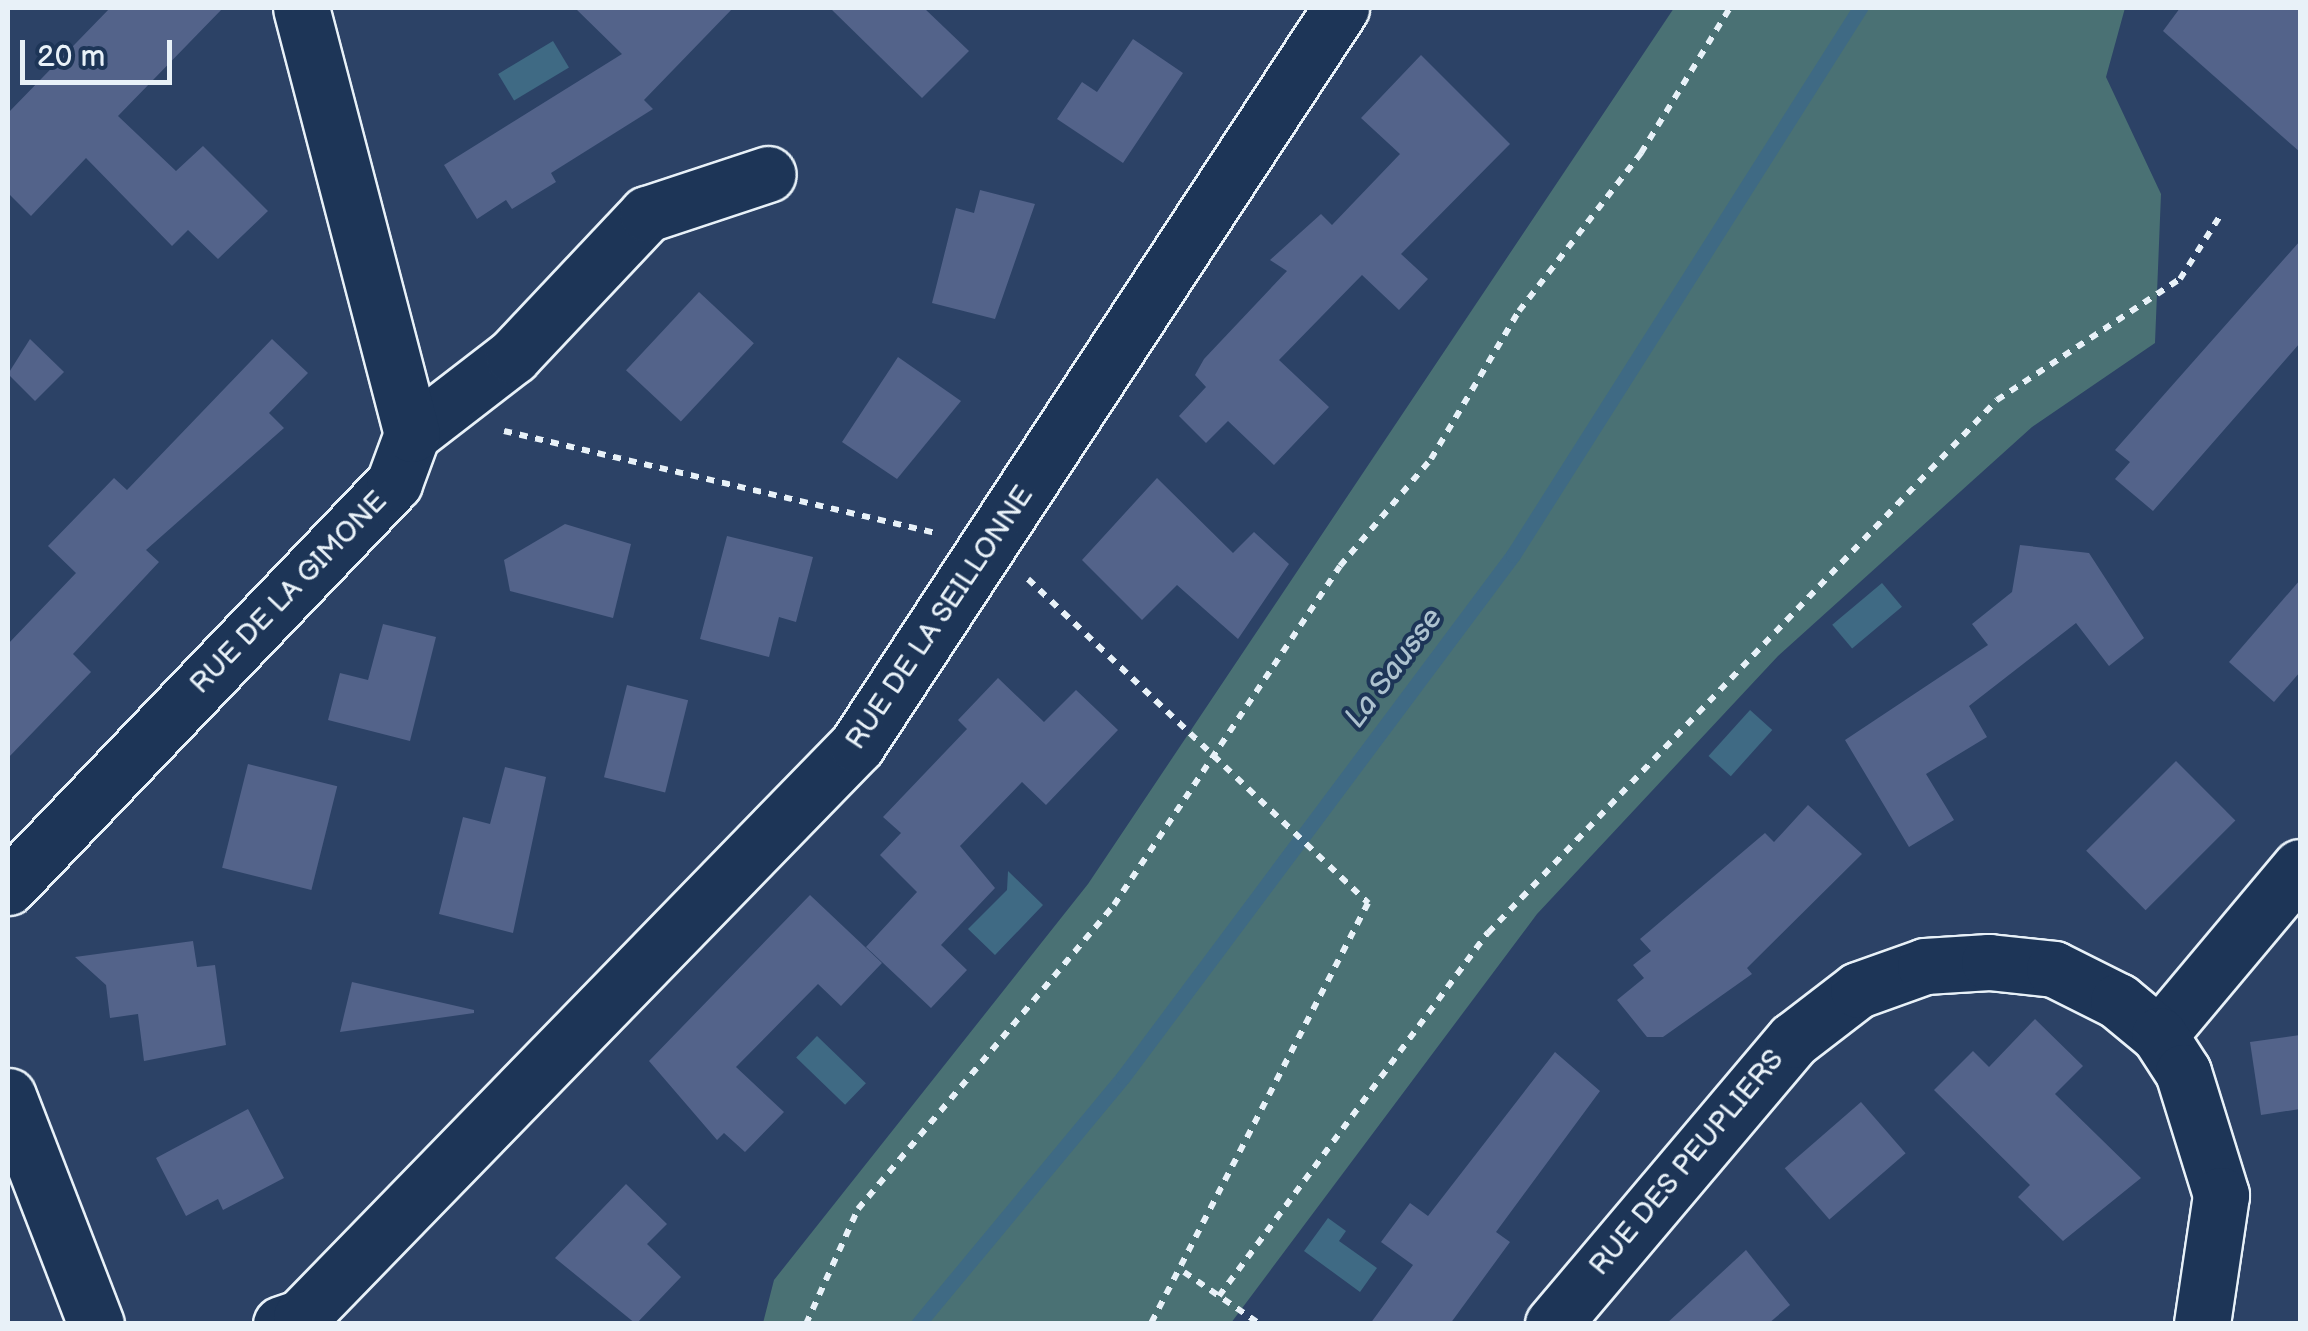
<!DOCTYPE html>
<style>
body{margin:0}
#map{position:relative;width:2308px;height:1331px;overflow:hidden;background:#2c4266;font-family:"Balsamiq Sans",sans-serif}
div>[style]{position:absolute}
.green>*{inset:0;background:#4a7174}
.water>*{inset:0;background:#3f6a84;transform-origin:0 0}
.stream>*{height:15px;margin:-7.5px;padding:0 7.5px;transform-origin:7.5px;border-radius:7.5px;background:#3f6a84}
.building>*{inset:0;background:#53638a;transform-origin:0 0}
.path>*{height:6px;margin-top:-3px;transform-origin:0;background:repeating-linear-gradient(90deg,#e8f1f8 0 8px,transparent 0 16px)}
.roads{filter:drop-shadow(2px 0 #e8f1f8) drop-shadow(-2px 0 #e8f1f8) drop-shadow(0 2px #e8f1f8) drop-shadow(0 -2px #e8f1f8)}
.minor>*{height:55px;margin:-27.5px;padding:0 27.5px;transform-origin:27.5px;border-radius:27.5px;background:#1d3557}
span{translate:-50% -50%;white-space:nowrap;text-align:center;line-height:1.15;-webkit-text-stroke:8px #1d3557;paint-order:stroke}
.street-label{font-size:28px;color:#e8f1f8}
.water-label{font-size:30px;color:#adc2cf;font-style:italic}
.frame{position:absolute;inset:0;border:10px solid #e8f1f8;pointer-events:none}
.scale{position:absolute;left:20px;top:40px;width:152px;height:45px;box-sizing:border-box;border:5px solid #e8f1f8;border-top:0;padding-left:12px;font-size:30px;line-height:35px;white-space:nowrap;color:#e8f1f8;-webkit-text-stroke:8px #1d3557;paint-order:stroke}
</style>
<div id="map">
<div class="green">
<i style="clip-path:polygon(1674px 8px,2125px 8px,2106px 77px,2161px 194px,2155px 343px,2032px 427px,1778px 656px,1537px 914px,1231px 1323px,763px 1323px,774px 1280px,1088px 884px)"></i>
</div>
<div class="water">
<i style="left:553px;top:41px;width:31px;height:64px;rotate:59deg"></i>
<i style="left:1882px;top:583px;width:31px;height:65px;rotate:50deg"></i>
<i style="left:1750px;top:710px;width:30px;height:62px;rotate:42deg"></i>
<i style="clip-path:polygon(1008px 871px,1043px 905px,995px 955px,968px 929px,1007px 890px)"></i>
<i style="left:817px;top:1036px;width:68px;height:30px;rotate:44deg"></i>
<i style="clip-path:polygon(1328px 1218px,1346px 1231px,1339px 1241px,1377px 1268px,1360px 1292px,1304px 1251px)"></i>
</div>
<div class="stream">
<i style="left:918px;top:1324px;width:321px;rotate:-50.3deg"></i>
<i style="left:1123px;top:1077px;width:652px;rotate:-53.24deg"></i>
<i style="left:1513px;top:555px;width:648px;rotate:-57.61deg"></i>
</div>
<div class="building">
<i style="clip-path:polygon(110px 8px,223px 8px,118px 116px,176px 171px,203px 146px,268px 211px,218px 259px,188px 230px,172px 246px,86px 158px,31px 216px,8px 193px,8px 113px)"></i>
<i style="clip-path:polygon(575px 8px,733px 8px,644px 100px,653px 109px,551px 173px,556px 182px,512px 209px,506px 200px,477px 219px,444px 165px,622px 54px)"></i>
<i style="clip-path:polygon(830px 8px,924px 8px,969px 51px,922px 98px)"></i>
<i style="clip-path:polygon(2180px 8px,2300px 8px,2300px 152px,2163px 31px)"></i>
<i style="clip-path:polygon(1133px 39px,1183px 73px,1123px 163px,1057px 119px,1082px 82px,1097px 92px)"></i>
<i style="clip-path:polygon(1421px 55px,1510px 144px,1401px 254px,1428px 279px,1399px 310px,1362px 275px,1279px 360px,1329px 407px,1274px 465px,1228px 421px,1206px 443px,1179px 416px,1206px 387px,1195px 375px,1204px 359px,1287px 271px,1270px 260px,1321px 214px,1332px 225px,1400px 154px,1361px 118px)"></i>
<i style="clip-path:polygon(980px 190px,1035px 204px,995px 319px,932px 303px,956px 208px,974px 213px)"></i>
<i style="clip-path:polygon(2300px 241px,2300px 343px,2153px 511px,2115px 479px,2130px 462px,2115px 450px)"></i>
<i style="left:699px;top:292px;width:75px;height:107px;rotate:43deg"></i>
<i style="clip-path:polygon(30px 339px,64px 372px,35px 401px,8px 374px)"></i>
<i style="clip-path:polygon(272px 339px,308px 373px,269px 413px,284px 428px,146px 550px,159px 562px,73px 654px,91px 672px,8px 758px,8px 644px,76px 573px,48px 546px,114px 478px,127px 490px)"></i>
<i style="clip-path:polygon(898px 357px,961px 401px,897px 479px,842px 442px)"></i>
<i style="clip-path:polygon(1157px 478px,1233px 553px,1254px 532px,1289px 564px,1238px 639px,1177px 585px,1142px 620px,1082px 560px)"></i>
<i style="clip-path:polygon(565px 524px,631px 544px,613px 618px,510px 591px,504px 560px)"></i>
<i style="clip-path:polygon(727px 536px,813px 557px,796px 622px,779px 617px,769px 657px,700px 639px)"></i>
<i style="clip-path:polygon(2020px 545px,2089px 553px,2144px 638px,2109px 666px,2076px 623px,1969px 706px,1987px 737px,1926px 774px,1954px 820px,1909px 847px,1845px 740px,1988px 645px,1972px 624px,2012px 592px)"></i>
<i style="clip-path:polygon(2300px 580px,2300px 672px,2274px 702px,2229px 662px)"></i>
<i style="clip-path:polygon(383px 624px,436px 637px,410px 741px,328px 720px,340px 673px,368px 680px)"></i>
<i style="clip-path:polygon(998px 678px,1044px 722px,1076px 690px,1118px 730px,1046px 805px,1022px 782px,960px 846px,995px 888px,941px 945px,967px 970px,931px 1008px,866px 947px,917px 892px,880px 855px,901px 833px,883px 817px,967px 729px,958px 720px)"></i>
<i style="left:627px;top:685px;width:63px;height:95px;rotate:14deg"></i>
<i style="left:2176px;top:761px;width:84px;height:127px;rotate:45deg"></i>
<i style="left:248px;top:764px;width:92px;height:107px;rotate:14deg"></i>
<i style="clip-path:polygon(505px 767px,546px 777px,513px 933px,439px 914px,463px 817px,490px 824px)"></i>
<i style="clip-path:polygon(1808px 805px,1862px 854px,1747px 968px,1752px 974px,1663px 1037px,1647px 1037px,1617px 1000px,1644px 978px,1633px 965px,1651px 951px,1640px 939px,1765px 833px,1774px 842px)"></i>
<i style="clip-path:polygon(810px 895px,882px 963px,841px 1006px,818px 984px,736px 1067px,784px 1112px,745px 1152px,724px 1133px,717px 1140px,649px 1061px)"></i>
<i style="clip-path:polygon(193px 941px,197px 967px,215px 965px,226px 1045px,144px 1061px,138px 1014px,110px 1018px,106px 985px,75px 957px)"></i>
<i style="clip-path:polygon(352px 982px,474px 1010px,474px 1013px,340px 1032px)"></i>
<i style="clip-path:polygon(2035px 1019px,2083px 1066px,2055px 1094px,2141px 1178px,2063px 1241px,2018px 1197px,2030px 1185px,1934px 1090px,1973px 1051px,1989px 1067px)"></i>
<i style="clip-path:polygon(2300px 1035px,2300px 1109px,2261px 1115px,2250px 1042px)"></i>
<i style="clip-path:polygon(1555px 1052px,1600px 1091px,1496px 1232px,1510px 1242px,1450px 1324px,1370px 1324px,1413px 1265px,1381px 1242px,1410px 1203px,1428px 1216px)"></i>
<i style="left:1861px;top:1102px;width:68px;height:101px;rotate:49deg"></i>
<i style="clip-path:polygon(248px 1109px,284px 1178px,223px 1210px,218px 1199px,186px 1216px,156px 1158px)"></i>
<i style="clip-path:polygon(626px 1184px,667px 1224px,647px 1244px,681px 1277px,636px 1324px,555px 1258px)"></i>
<i style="clip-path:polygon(1746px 1250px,1790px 1305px,1768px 1324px,1666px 1324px)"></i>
</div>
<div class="path">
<i style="left:504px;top:431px;width:443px;rotate:13.3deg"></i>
<i style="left:1028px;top:579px;width:470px;rotate:43.6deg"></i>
<i style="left:1368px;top:903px;width:474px;rotate:117.3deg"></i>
<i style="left:1184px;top:1272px;width:92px;rotate:34.4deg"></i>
<i style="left:1219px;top:1296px;width:452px;rotate:-53.5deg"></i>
<i style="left:1488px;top:933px;width:737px;rotate:-46.32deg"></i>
<i style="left:1997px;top:400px;width:219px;rotate:-33.5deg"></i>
<i style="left:2180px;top:279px;width:75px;rotate:-57.6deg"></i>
<i style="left:806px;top:1324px;width:126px;rotate:-65.7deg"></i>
<i style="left:858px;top:1209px;width:397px;rotate:-49.9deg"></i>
<i style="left:1114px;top:905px;width:407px;rotate:-56.3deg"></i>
<i style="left:1340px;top:566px;width:140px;rotate:-49.6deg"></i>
<i style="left:1431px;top:459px;width:172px;rotate:-59.3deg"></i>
<i style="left:1519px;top:311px;width:200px;rotate:-52.3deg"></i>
<i style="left:1641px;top:153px;width:170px;rotate:-58.5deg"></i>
</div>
<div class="roads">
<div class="minor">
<i style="left:412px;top:434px;width:128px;rotate:-37.7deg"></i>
<i style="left:513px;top:356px;width:195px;rotate:-46.7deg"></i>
<i style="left:647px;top:214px;width:127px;rotate:-18.3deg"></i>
<i style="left:8px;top:887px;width:559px;rotate:-46.31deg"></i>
<i style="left:394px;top:483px;width:52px;rotate:-69.8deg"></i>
<i style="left:412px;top:434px;width:440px;rotate:-104.6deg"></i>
<i style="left:2159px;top:1035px;width:219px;rotate:-50deg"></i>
<i style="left:8px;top:1096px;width:244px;rotate:68.9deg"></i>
<i style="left:281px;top:1324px;width:21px;rotate:-19deg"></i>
<i style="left:301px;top:1317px;width:798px;rotate:-45.81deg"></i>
<i style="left:857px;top:745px;width:882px;rotate:-56.71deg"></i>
<i style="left:1553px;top:1324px;width:372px;rotate:-49.8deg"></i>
<i style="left:1793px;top:1040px;width:82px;rotate:-37.6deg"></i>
<i style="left:1858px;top:990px;width:71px;rotate:-19.7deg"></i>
<i style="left:1925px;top:966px;width:64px;rotate:-3.6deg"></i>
<i style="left:1989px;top:962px;width:65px;rotate:6.1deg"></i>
<i style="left:2054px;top:969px;width:72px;rotate:26.6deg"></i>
<i style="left:2118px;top:1001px;width:53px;rotate:39.7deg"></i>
<i style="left:2159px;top:1035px;width:44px;rotate:57deg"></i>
<i style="left:2183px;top:1072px;width:129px;rotate:72.8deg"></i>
<i style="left:2221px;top:1195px;width:130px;rotate:98.4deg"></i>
</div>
</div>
<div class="street-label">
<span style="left:289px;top:593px;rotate:-46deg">RUE DE LA GIMONE</span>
<span style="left:940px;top:618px;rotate:-56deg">RUE DE LA SEILLONNE</span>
<span style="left:1687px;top:1163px;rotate:-50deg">RUE DES PEUPLIERS</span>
</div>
<div class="water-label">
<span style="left:1394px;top:668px;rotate:-53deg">La Sausse</span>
</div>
<div class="frame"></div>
<div class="scale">20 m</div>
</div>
